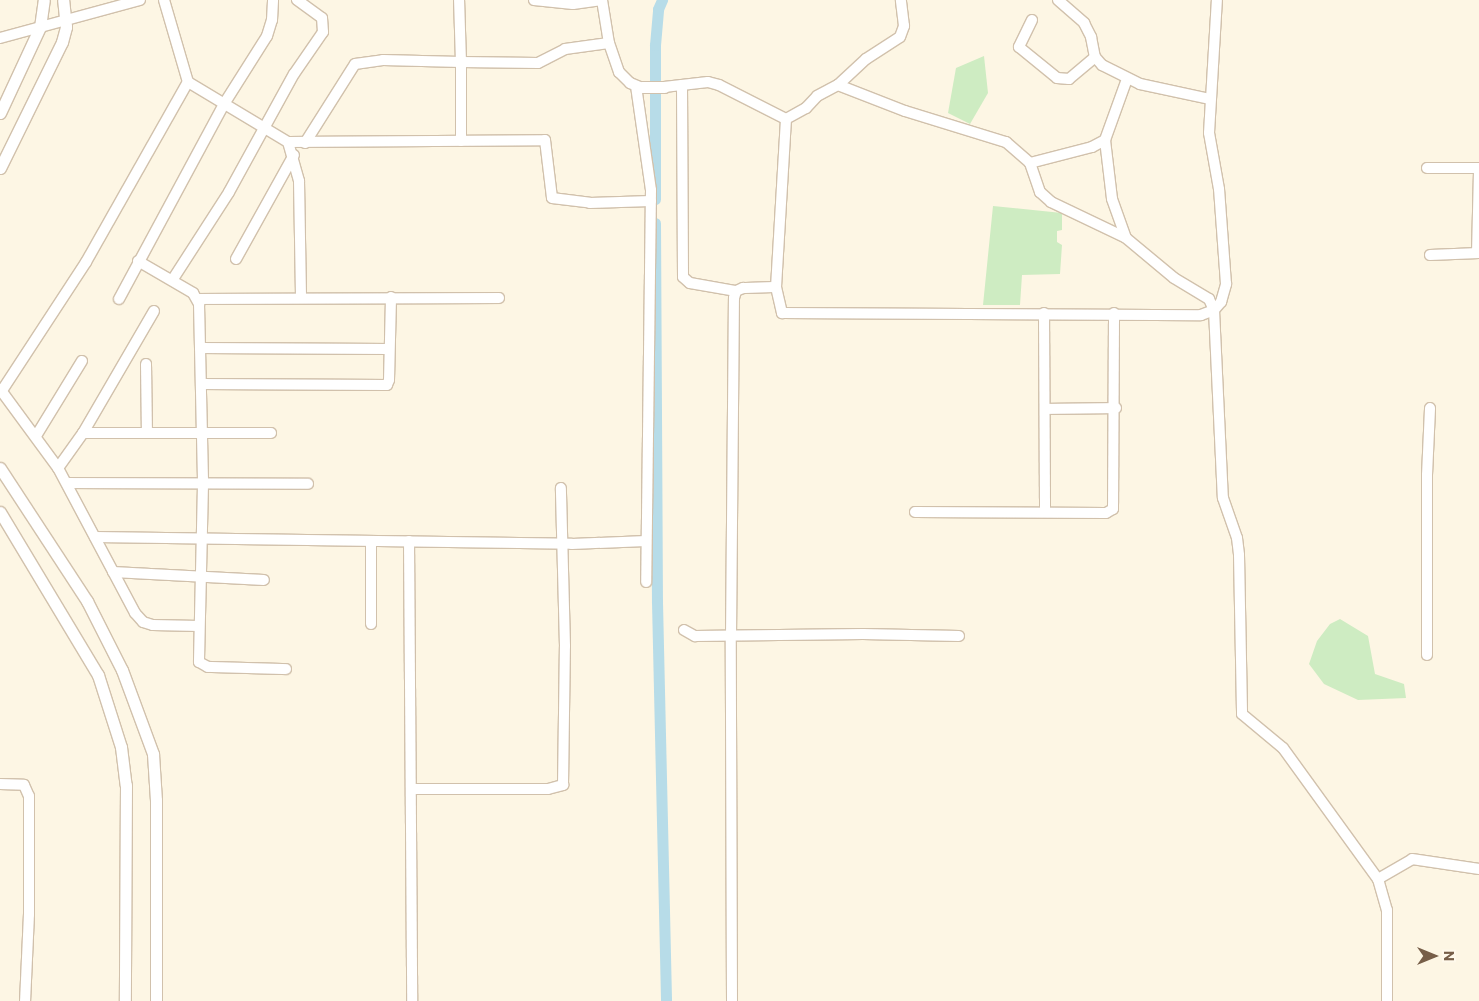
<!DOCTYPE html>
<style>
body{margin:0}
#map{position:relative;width:1479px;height:1001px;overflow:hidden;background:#fdf6e4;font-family:Commissioner,sans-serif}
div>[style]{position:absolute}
.green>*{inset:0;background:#ceecc2}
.canal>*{height:11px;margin:-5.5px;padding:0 5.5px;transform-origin:5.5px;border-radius:5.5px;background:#b7dce8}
.roads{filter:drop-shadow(1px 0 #d1c1ac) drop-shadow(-1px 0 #d1c1ac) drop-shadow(0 1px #d1c1ac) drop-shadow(0 -1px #d1c1ac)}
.minor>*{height:10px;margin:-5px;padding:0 5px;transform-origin:5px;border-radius:5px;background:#fff}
.tertiary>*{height:11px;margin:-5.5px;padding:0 5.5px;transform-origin:5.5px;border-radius:5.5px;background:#fff}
span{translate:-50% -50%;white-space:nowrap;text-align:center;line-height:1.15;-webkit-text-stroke:5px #fff9eb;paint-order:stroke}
.north{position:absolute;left:1409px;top:931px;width:50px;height:50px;-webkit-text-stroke:4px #fff9eb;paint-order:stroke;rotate:90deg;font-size:14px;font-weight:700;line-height:20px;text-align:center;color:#775e48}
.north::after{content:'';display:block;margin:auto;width:18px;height:22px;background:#775e48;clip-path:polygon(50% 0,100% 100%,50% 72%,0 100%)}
</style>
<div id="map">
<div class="green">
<i style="clip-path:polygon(984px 56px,988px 93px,970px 124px,948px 113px,956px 68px)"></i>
<i style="clip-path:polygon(993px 206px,1062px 213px,1062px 230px,1057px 231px,1057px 242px,1062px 245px,1060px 274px,1022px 275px,1020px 305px,983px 305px)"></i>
<i style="clip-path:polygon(1340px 619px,1368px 636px,1375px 674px,1404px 684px,1406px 698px,1358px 700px,1324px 684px,1309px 664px,1317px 641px,1330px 624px)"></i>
</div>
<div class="canal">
<i style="left:655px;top:199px;width:154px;rotate:-90deg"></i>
<i style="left:655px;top:45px;width:36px;rotate:-85deg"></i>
<i style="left:658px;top:9px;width:10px;rotate:-66deg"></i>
<i style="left:655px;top:223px;width:379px;rotate:89.7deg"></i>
<i style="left:657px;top:602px;width:399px;rotate:88.7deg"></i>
</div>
<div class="roads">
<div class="minor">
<i style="left:164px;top:0;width:85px;rotate:73.7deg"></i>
<i style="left:188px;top:82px;width:117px;rotate:31deg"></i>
<i style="left:288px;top:142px;width:257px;rotate:-0.4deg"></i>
<i style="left:545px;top:140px;width:58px;rotate:83.1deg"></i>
<i style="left:552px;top:198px;width:38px;rotate:7deg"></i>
<i style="left:590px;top:203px;width:61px;rotate:-1.9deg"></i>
<i style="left:534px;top:0;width:39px;rotate:6deg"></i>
<i style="left:573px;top:4px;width:29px;rotate:-8deg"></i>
<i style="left:602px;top:0;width:44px;rotate:80.8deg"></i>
<i style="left:609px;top:43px;width:31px;rotate:71deg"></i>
<i style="left:619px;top:72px;width:16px;rotate:45deg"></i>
<i style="left:630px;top:83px;width:11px;rotate:22deg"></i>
<i style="left:1058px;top:0;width:35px;rotate:41deg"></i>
<i style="left:1084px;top:23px;width:16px;rotate:63deg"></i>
<i style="left:1091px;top:37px;width:20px;rotate:79deg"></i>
<i style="left:1095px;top:57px;width:11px;rotate:49deg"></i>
<i style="left:1102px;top:65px;width:42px;rotate:26.6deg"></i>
<i style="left:1140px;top:84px;width:72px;rotate:12.1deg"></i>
<i style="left:1032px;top:20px;width:30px;rotate:116deg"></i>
<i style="left:1019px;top:47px;width:49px;rotate:39.2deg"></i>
<i style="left:1057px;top:78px;width:12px;rotate:5deg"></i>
<i style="left:1069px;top:79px;width:34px;rotate:-40deg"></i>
<i style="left:0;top:38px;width:145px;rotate:-15.2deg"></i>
<i style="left:682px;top:85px;width:192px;rotate:89.7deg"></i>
<i style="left:683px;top:277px;width:9px;rotate:41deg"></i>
<i style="left:690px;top:283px;width:47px;rotate:9.9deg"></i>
<i style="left:838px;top:85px;width:72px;rotate:21.2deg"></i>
<i style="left:905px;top:111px;width:106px;rotate:17.1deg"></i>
<i style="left:1006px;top:142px;width:32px;rotate:41deg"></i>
<i style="left:1030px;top:163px;width:31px;rotate:71deg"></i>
<i style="left:1040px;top:192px;width:15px;rotate:42deg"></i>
<i style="left:1051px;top:202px;width:83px;rotate:25.6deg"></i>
<i style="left:1126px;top:238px;width:62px;rotate:39.8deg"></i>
<i style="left:1174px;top:278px;width:41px;rotate:31deg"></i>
<i style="left:1209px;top:299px;width:12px;rotate:66deg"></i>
<i style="left:1214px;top:310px;width:188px;rotate:87.3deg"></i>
<i style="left:1223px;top:498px;width:42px;rotate:70.7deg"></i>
<i style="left:1237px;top:538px;width:17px;rotate:83deg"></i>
<i style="left:1239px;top:555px;width:159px;rotate:88.9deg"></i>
<i style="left:1242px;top:714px;width:53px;rotate:39.7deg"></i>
<i style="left:1283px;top:748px;width:162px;rotate:54.1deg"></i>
<i style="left:1378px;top:879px;width:32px;rotate:74deg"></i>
<i style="left:1387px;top:910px;width:91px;rotate:90deg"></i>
<i style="left:636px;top:86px;width:105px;rotate:81.8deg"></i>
<i style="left:651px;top:190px;width:392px;rotate:90.7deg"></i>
<i style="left:664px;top:87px;width:44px;rotate:-6.5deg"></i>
<i style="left:708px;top:82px;width:11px;rotate:15deg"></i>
<i style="left:719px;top:85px;width:75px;rotate:26.9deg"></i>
<i style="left:786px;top:119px;width:168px;rotate:93.4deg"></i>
<i style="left:776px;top:287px;width:27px;rotate:77deg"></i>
<i style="left:782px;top:313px;width:419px;rotate:0.3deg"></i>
<i style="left:1201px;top:315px;width:14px;rotate:-21deg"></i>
<i style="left:1214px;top:310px;width:11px;rotate:-49deg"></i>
<i style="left:1221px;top:302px;width:19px;rotate:-74deg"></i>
<i style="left:1226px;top:284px;width:95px;rotate:-94.2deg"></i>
<i style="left:1219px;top:189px;width:57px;rotate:-100.1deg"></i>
<i style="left:1209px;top:133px;width:133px;rotate:-86.6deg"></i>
<i style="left:786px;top:119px;width:23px;rotate:-29deg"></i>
<i style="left:806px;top:108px;width:16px;rotate:-47deg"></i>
<i style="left:817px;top:96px;width:24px;rotate:-28deg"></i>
<i style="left:838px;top:85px;width:38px;rotate:-43deg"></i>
<i style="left:866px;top:59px;width:40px;rotate:-32.9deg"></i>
<i style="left:900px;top:37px;width:12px;rotate:-70deg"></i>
<i style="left:904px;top:26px;width:26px;rotate:-97deg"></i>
<i style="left:1105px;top:140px;width:59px;rotate:83.2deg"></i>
<i style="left:1112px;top:199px;width:41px;rotate:70.3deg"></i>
<i style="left:461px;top:141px;width:79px;rotate:-90deg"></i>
<i style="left:461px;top:62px;width:77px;rotate:0.7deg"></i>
<i style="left:538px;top:63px;width:30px;rotate:-27deg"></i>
<i style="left:565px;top:49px;width:44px;rotate:-7.8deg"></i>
<i style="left:288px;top:142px;width:41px;rotate:74.2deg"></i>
<i style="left:299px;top:181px;width:116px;rotate:89deg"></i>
<i style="left:305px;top:143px;width:93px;rotate:-57.7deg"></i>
<i style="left:355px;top:64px;width:28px;rotate:-8deg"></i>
<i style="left:383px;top:60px;width:78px;rotate:1.5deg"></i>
<i style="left:461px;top:62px;width:62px;rotate:-91.8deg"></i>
<i style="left:1030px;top:163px;width:64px;rotate:-14.5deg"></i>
<i style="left:1092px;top:147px;width:15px;rotate:-28deg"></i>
<i style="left:1105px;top:140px;width:65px;rotate:-70.2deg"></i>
<i style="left:1427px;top:168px;width:52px"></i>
<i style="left:1477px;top:253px;width:81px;rotate:-88.6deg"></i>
<i style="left:1430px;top:255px;width:49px;rotate:-2.3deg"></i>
<i style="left:236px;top:259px;width:119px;rotate:-60.9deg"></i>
<i style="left:138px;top:261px;width:64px;rotate:30.2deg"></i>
<i style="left:193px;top:293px;width:13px;rotate:61deg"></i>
<i style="left:199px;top:304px;width:180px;rotate:88.7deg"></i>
<i style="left:203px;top:484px;width:178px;rotate:91.3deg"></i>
<i style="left:199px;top:662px;width:10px;rotate:29deg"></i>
<i style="left:208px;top:667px;width:78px;rotate:1.5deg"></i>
<i style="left:173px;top:279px;width:103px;rotate:-57.2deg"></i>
<i style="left:229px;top:192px;width:135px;rotate:-61.2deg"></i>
<i style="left:294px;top:74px;width:51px;rotate:-55.4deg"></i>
<i style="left:323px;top:32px;width:14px;rotate:-94deg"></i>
<i style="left:322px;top:18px;width:31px;rotate:-144deg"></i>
<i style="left:119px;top:299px;width:221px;rotate:-61.7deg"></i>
<i style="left:224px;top:104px;width:80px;rotate:-57.7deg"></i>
<i style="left:267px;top:36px;width:17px;rotate:-73deg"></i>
<i style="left:272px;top:20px;width:20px;rotate:-87deg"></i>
<i style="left:198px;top:299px;width:301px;rotate:-0.2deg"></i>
<i style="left:1044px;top:313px;width:199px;rotate:89.7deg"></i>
<i style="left:200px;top:348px;width:189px;rotate:0.3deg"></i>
<i style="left:146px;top:364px;width:69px;rotate:89.2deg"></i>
<i style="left:201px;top:384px;width:186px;rotate:0.3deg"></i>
<i style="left:387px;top:385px;width:5px;rotate:-68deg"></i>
<i style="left:389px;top:380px;width:83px;rotate:-88.6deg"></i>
<i style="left:0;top:389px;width:98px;rotate:53.7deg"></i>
<i style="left:58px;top:468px;width:164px;rotate:62deg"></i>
<i style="left:135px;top:613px;width:12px;rotate:48deg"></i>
<i style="left:143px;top:622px;width:10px;rotate:17deg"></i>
<i style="left:153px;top:625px;width:46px;rotate:1.2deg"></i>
<i style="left:3px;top:389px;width:152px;rotate:-56.8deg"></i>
<i style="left:86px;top:262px;width:207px;rotate:-60.5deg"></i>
<i style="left:1046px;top:409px;width:70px;rotate:-0.8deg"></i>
<i style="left:83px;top:433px;width:188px"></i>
<i style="left:36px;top:436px;width:88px;rotate:-58.5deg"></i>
<i style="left:58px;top:468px;width:43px;rotate:-54.5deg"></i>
<i style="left:83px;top:433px;width:141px;rotate:-59.8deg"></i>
<i style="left:67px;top:483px;width:241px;rotate:0.2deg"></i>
<i style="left:915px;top:512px;width:191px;rotate:0.3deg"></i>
<i style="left:1106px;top:513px;width:8px;rotate:-30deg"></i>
<i style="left:1113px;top:509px;width:196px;rotate:-89.7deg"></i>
<i style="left:95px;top:537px;width:477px;rotate:0.8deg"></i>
<i style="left:572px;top:544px;width:74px;rotate:-2.3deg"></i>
<i style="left:371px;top:541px;width:83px;rotate:90deg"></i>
<i style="left:409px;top:541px;width:460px;rotate:89.6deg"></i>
<i style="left:113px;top:572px;width:151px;rotate:3deg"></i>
<i style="left:684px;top:630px;width:13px;rotate:29deg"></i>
<i style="left:695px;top:636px;width:168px;rotate:-0.7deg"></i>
<i style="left:863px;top:634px;width:96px;rotate:1.2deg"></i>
<i style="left:1427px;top:655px;width:180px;rotate:-90deg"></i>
<i style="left:1427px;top:475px;width:67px;rotate:-87.4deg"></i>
<i style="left:0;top:784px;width:24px;rotate:2deg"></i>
<i style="left:24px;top:785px;width:12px;rotate:66deg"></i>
<i style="left:29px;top:796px;width:118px;rotate:90deg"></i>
<i style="left:29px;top:914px;width:87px;rotate:92.6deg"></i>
<i style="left:411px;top:789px;width:137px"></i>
<i style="left:548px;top:789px;width:16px;rotate:-15deg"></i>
<i style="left:563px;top:785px;width:139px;rotate:-89.2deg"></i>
<i style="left:565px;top:646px;width:158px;rotate:-91.5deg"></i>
<i style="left:1378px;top:879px;width:39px;rotate:-30deg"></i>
<i style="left:1412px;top:859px;width:68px;rotate:8.5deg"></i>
<i style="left:732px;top:1001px;width:364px;rotate:-90.2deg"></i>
<i style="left:731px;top:637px;width:339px;rotate:-89.5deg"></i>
<i style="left:734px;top:298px;width:7px;rotate:-74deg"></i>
<i style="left:736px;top:291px;width:8px;rotate:-23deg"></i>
<i style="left:743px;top:288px;width:33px;rotate:-2deg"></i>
</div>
<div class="tertiary">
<i style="left:642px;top:87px;width:22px"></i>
<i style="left:0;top:113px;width:95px;rotate:-65.1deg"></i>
<i style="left:40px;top:27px;width:27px;rotate:-82deg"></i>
<i style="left:0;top:168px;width:140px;rotate:-63.8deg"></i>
<i style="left:62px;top:42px;width:16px;rotate:-75deg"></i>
<i style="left:66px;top:27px;width:27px;rotate:-96deg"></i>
<i style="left:0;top:468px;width:159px;rotate:56.8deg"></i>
<i style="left:87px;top:601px;width:77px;rotate:63.1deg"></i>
<i style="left:122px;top:670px;width:90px;rotate:69.7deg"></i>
<i style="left:153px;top:754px;width:46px;rotate:86.3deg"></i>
<i style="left:156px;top:800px;width:201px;rotate:90deg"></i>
<i style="left:0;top:512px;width:190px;rotate:59deg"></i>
<i style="left:98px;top:675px;width:76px;rotate:72.3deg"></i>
<i style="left:121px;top:747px;width:38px;rotate:83deg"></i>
<i style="left:126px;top:785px;width:216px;rotate:90.3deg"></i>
</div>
</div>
<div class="north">N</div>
</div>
